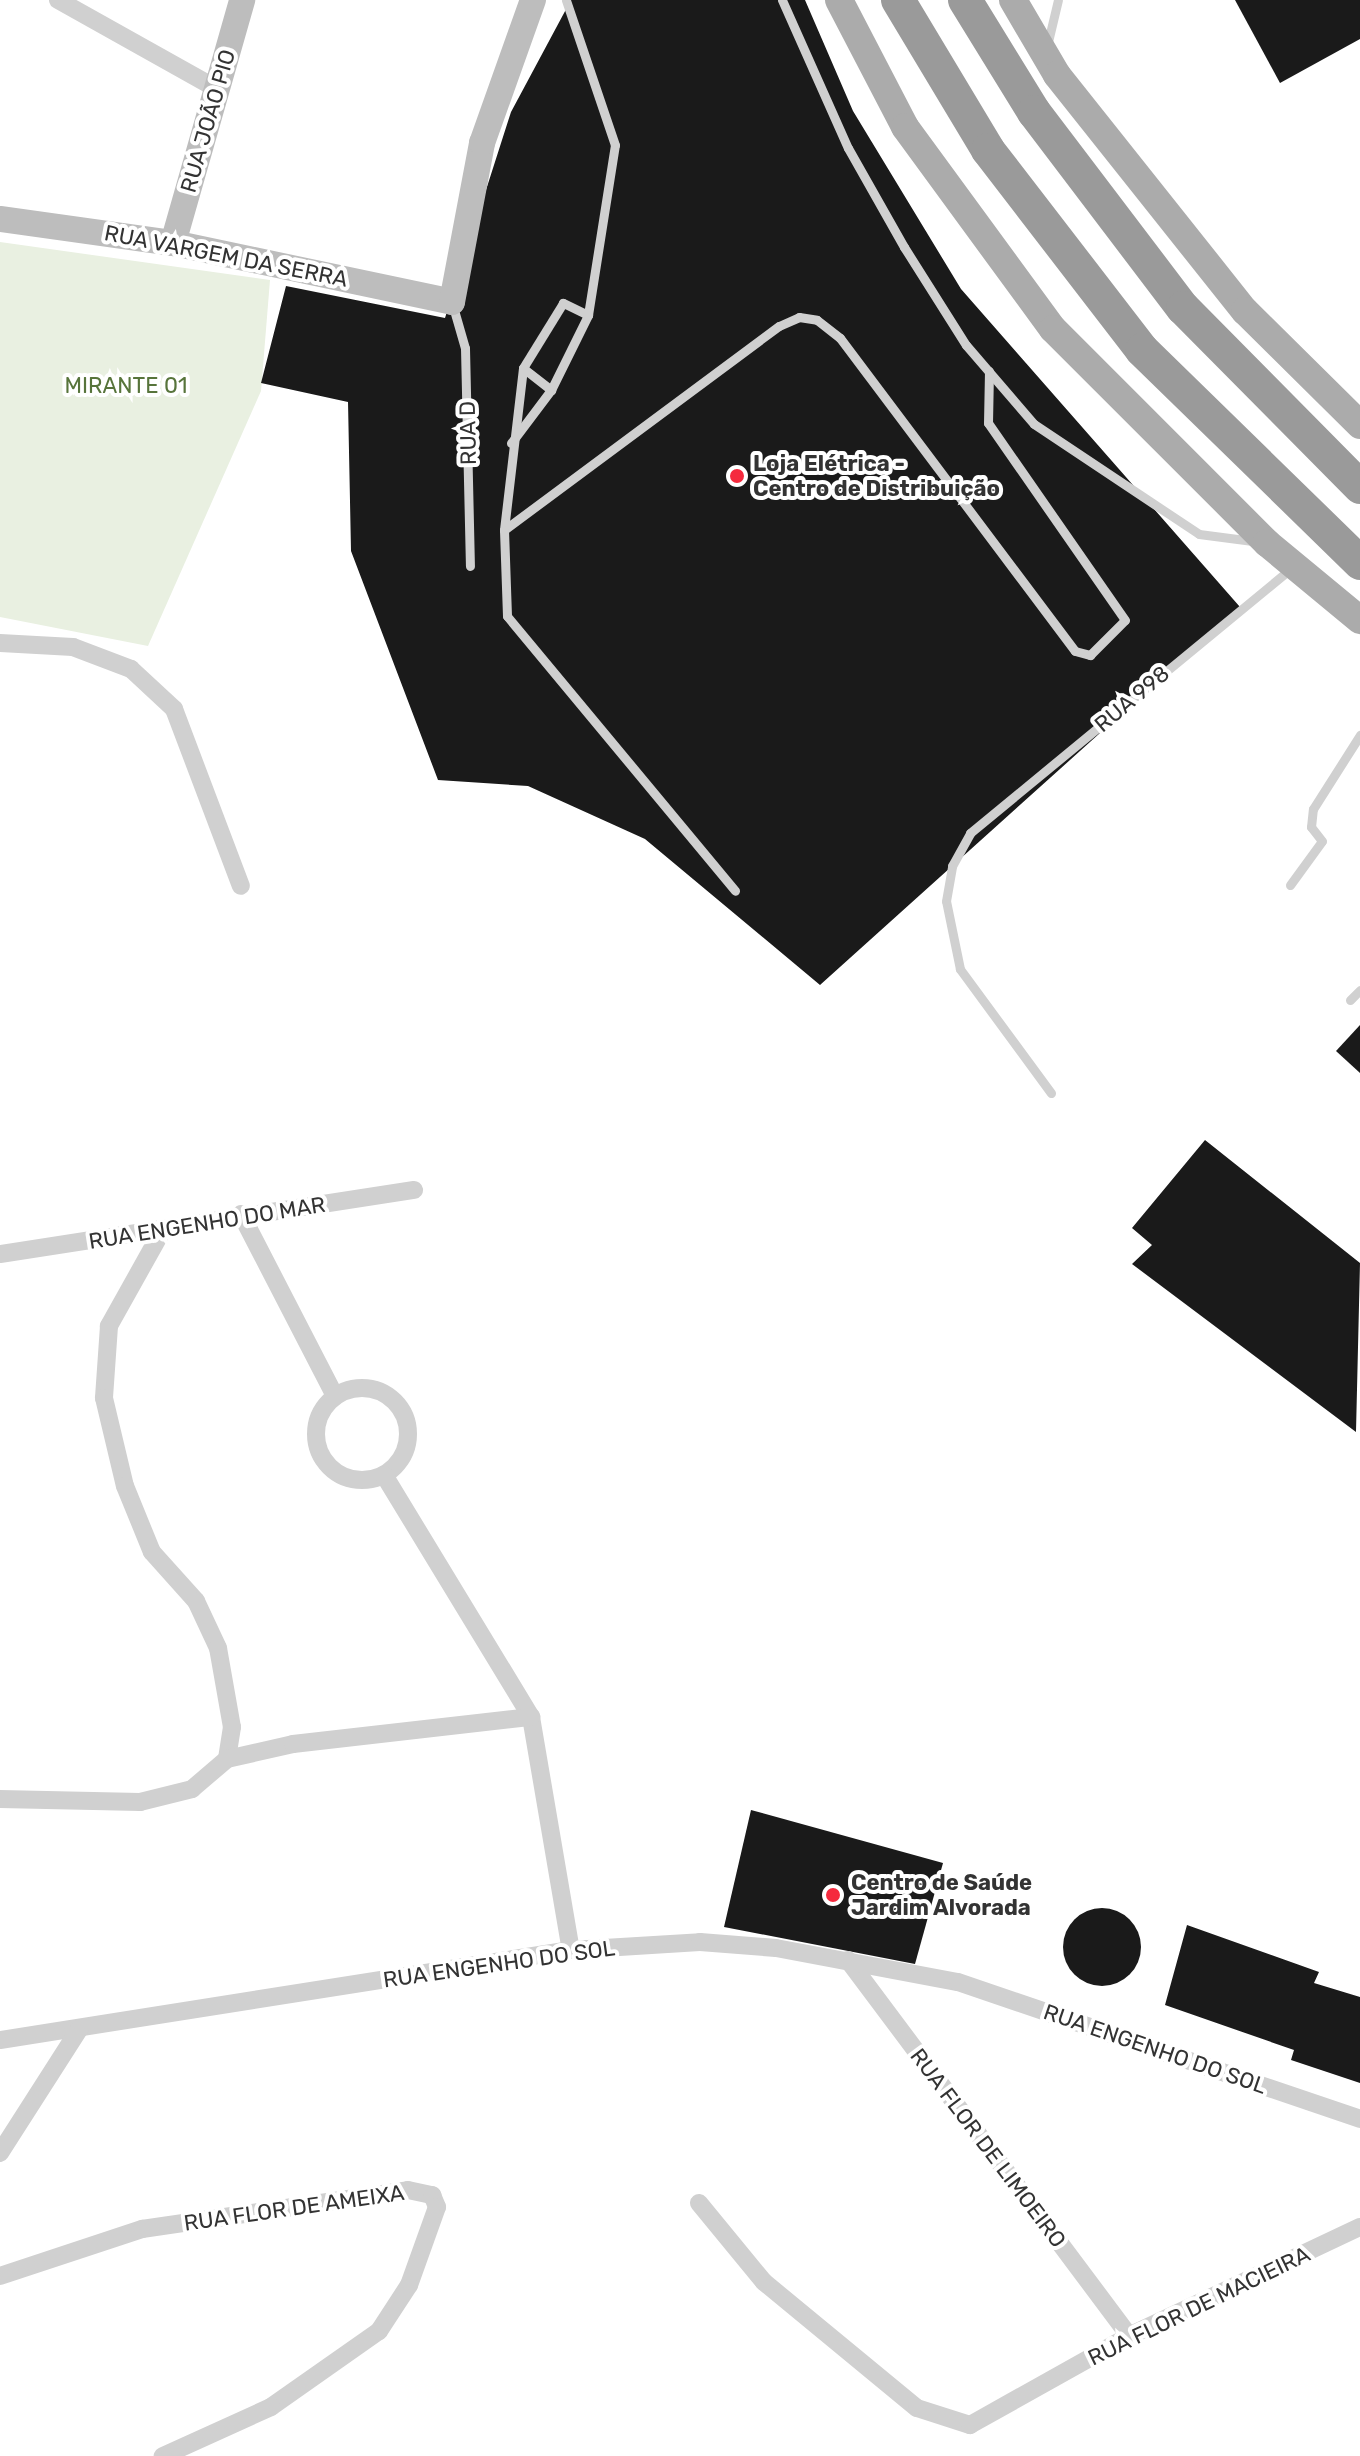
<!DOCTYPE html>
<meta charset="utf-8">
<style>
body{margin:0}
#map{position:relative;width:1360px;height:2456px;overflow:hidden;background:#fff;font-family:Rubik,sans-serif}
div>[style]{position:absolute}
.green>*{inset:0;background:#e9f0e1}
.building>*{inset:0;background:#1a1a1a}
.round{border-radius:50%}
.lane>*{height:9px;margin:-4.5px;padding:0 4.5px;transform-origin:4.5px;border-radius:4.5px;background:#d0d0d0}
.street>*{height:18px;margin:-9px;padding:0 9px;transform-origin:9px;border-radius:9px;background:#d0d0d0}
.street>.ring{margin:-9px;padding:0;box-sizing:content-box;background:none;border:18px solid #d0d0d0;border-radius:50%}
.secondary>*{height:26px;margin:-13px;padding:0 13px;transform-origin:13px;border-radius:13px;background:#bdbdbd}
.primary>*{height:28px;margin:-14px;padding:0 14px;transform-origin:14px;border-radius:14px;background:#ababab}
.highway>*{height:34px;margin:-17px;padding:0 17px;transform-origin:17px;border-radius:17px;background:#9a9a9a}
.dots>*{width:22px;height:22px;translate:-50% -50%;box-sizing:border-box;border:4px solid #fff;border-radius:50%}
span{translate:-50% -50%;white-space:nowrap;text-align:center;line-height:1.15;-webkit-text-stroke:8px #fff;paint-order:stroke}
.street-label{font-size:22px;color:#333}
.park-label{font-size:22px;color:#57743b}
.poi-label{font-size:22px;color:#333;font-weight:700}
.left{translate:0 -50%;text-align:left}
</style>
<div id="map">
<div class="green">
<i style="clip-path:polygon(0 242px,270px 280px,261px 391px,148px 646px,0 617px)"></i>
</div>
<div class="building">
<i style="clip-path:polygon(571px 0,805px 0,853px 111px,961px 289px,1240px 607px,820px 985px,645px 839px,528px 786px,438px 780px,351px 551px,348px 402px,261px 383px,286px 286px,445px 318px,511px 112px)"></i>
<i style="clip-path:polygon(1235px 0,1360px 0,1360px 39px,1280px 83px)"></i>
<i style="clip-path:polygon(1360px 1025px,1360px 1073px,1336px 1051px)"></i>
<i style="clip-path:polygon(1205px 1140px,1360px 1263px,1356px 1432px,1132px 1264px,1152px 1245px,1132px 1228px)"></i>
<i style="clip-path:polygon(751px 1810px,943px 1863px,915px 1964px,724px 1927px)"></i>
<i class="round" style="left:1063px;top:1908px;width:78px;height:78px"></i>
<i style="clip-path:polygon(1187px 1925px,1319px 1972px,1314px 1983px,1360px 1997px,1360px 2083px,1291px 2060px,1294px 2050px,1165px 2005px)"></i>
</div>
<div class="lane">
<i style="left:782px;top:0;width:162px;rotate:66deg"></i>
<i style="left:848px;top:148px;width:114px;rotate:60.5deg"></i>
<i style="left:904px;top:247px;width:116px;rotate:57.7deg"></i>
<i style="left:966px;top:345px;width:104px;rotate:49.3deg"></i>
<i style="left:1034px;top:424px;width:198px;rotate:33.7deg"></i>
<i style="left:1199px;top:534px;width:54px;rotate:7.4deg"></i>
<i style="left:1047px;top:46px;width:47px;rotate:-76.6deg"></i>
<i style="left:452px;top:303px;width:47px;rotate:73.9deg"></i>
<i style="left:465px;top:348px;width:218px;rotate:88.7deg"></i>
<i style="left:588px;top:315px;width:28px;rotate:-154deg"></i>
<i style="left:563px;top:303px;width:76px;rotate:121.6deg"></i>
<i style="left:523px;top:368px;width:163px;rotate:96.7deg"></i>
<i style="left:504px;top:530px;width:342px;rotate:-36.6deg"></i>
<i style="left:779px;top:326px;width:22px;rotate:-24deg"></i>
<i style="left:799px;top:317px;width:18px;rotate:9deg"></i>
<i style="left:817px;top:320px;width:29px;rotate:38deg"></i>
<i style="left:840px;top:338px;width:391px;rotate:53.1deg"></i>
<i style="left:1075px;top:651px;width:16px;rotate:15deg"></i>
<i style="left:1090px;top:655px;width:49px;rotate:-45deg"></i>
<i style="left:1125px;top:620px;width:240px;rotate:-124.8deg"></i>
<i style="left:988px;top:423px;width:52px;rotate:-88.9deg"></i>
<i style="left:523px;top:368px;width:36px;rotate:38deg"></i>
<i style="left:511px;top:443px;width:66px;rotate:-53deg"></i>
<i style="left:551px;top:390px;width:84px;rotate:-63.7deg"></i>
<i style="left:588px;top:315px;width:172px;rotate:-81deg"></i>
<i style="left:615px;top:145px;width:153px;rotate:-108.7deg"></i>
<i style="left:504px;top:530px;width:86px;rotate:88deg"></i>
<i style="left:507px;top:616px;width:357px;rotate:50.3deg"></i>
<i style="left:1290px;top:885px;width:54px;rotate:-54deg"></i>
<i style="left:1322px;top:841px;width:18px;rotate:-128deg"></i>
<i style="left:1311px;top:827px;width:18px;rotate:-84deg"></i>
<i style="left:1313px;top:809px;width:88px;rotate:-57.6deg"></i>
<i style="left:1350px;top:1000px;width:14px;rotate:-45deg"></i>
<i style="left:1051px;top:1093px;width:154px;rotate:-126.3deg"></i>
<i style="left:960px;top:969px;width:69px;rotate:-101.6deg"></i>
<i style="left:946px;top:901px;width:36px;rotate:-80deg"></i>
<i style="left:952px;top:866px;width:38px;rotate:-61deg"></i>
<i style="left:970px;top:833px;width:417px;rotate:-39.5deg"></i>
</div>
<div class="street">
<i style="left:58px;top:0;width:182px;rotate:29.2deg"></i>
<i style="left:0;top:643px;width:73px;rotate:3.1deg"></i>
<i style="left:73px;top:647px;width:62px;rotate:20.8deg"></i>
<i style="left:131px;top:669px;width:59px;rotate:42.9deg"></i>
<i style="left:174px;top:709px;width:189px;rotate:69.3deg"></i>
<i style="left:241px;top:1214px;width:205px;rotate:62.7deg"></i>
<i style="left:162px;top:1231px;width:109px;rotate:119.2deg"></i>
<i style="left:109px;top:1326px;width:72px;rotate:94deg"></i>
<i style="left:104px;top:1398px;width:90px;rotate:76.6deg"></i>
<i style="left:125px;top:1486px;width:71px;rotate:67.8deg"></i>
<i style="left:152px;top:1552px;width:66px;rotate:48.1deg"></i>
<i style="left:196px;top:1601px;width:52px;rotate:64.9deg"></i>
<i style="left:218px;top:1648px;width:80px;rotate:80deg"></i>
<i style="left:232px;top:1727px;width:32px;rotate:99deg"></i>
<i style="left:0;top:1254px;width:419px;rotate:-8.8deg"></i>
<i class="ring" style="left:316px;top:1388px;width:74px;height:74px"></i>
<i style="left:384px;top:1475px;width:283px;rotate:58.7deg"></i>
<i style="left:531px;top:1717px;width:236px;rotate:80.3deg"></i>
<i style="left:227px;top:1759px;width:68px;rotate:-12.8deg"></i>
<i style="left:293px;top:1744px;width:240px;rotate:-6.5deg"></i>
<i style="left:0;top:1799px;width:140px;rotate:1.2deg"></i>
<i style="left:140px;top:1802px;width:54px;rotate:-14deg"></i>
<i style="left:192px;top:1789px;width:46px;rotate:-40.6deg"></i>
<i style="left:848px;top:1960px;width:469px;rotate:53.2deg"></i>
<i style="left:0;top:2040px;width:578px;rotate:-8.96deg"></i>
<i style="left:571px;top:1950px;width:129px;rotate:-3.5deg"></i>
<i style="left:700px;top:1942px;width:76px;rotate:4.5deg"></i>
<i style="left:776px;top:1948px;width:185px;rotate:10.6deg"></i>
<i style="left:958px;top:1982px;width:425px;rotate:18.8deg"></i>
<i style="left:0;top:2153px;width:148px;rotate:-57.4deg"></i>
<i style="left:699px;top:2203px;width:102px;rotate:50.6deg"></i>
<i style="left:764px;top:2282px;width:198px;rotate:39.5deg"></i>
<i style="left:917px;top:2408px;width:56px;rotate:17.8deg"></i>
<i style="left:970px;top:2425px;width:182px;rotate:-29.2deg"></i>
<i style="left:1129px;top:2336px;width:255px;rotate:-25.3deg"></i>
<i style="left:0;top:2276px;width:150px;rotate:-18.3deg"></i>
<i style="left:142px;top:2229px;width:269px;rotate:-8.3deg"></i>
<i style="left:408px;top:2190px;width:25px;rotate:12deg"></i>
<i style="left:432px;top:2195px;width:13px;rotate:67deg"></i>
<i style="left:437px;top:2207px;width:83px;rotate:109.7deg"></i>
<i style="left:409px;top:2285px;width:55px;rotate:123.1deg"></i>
<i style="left:379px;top:2331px;width:132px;rotate:144.9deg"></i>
<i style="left:271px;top:2407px;width:119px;rotate:155.6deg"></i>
</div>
<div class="secondary">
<i style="left:0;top:219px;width:175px;rotate:7.9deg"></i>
<i style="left:173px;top:243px;width:285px;rotate:11.9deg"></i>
<i style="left:452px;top:302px;width:162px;rotate:-79.3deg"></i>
<i style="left:482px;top:143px;width:152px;rotate:-70.4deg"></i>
<i style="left:173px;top:243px;width:253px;rotate:-74.1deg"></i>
</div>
<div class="primary">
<i style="left:839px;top:0;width:143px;rotate:62.5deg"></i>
<i style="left:905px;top:127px;width:250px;rotate:53.8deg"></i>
<i style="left:1053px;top:329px;width:303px;rotate:45deg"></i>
<i style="left:1267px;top:543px;width:121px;rotate:39.6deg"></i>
<i style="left:1013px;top:0;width:87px;rotate:59.6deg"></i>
<i style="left:1057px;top:75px;width:302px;rotate:51.5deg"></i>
<i style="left:1245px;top:311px;width:162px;rotate:44.7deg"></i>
</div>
<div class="highway">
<i style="left:898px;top:0;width:175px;rotate:59deg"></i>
<i style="left:988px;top:150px;width:252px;rotate:52.4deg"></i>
<i style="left:1142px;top:350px;width:305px;rotate:44.3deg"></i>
<i style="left:965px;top:0;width:132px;rotate:58.4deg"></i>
<i style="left:1034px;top:112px;width:246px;rotate:52.8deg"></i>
<i style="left:1183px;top:308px;width:252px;rotate:45.3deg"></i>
</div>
<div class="dots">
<i style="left:737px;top:476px;background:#f52a3e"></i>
<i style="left:833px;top:1895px;background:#f52a3e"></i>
</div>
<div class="street-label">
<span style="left:208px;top:121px;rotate:-74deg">RUA JOÃO PIO</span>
<span style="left:226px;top:256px;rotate:11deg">RUA VARGEM DA SERRA</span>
<span style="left:468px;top:433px;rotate:-91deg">RUA D</span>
<span style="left:1132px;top:699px;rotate:-40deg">RUA 998</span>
<span style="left:207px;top:1223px;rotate:-9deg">RUA ENGENHO DO MAR</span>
<span style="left:499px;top:1964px;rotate:-8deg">RUA ENGENHO DO SOL</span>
<span style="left:1155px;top:2049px;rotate:19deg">RUA ENGENHO DO SOL</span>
<span style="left:988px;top:2148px;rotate:53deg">RUA FLOR DE LIMOEIRO</span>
<span style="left:294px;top:2208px;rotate:-8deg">RUA FLOR DE AMEIXA</span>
<span style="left:1199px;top:2306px;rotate:-26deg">RUA FLOR DE MACIEIRA</span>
</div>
<div class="park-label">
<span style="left:126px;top:386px">MIRANTE 01</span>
</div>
<div class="poi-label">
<span class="left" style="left:753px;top:476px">Loja Elétrica -<br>Centro de Distribuição</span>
<span class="left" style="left:851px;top:1895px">Centro de Saúde<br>Jardim Alvorada</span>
</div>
</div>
